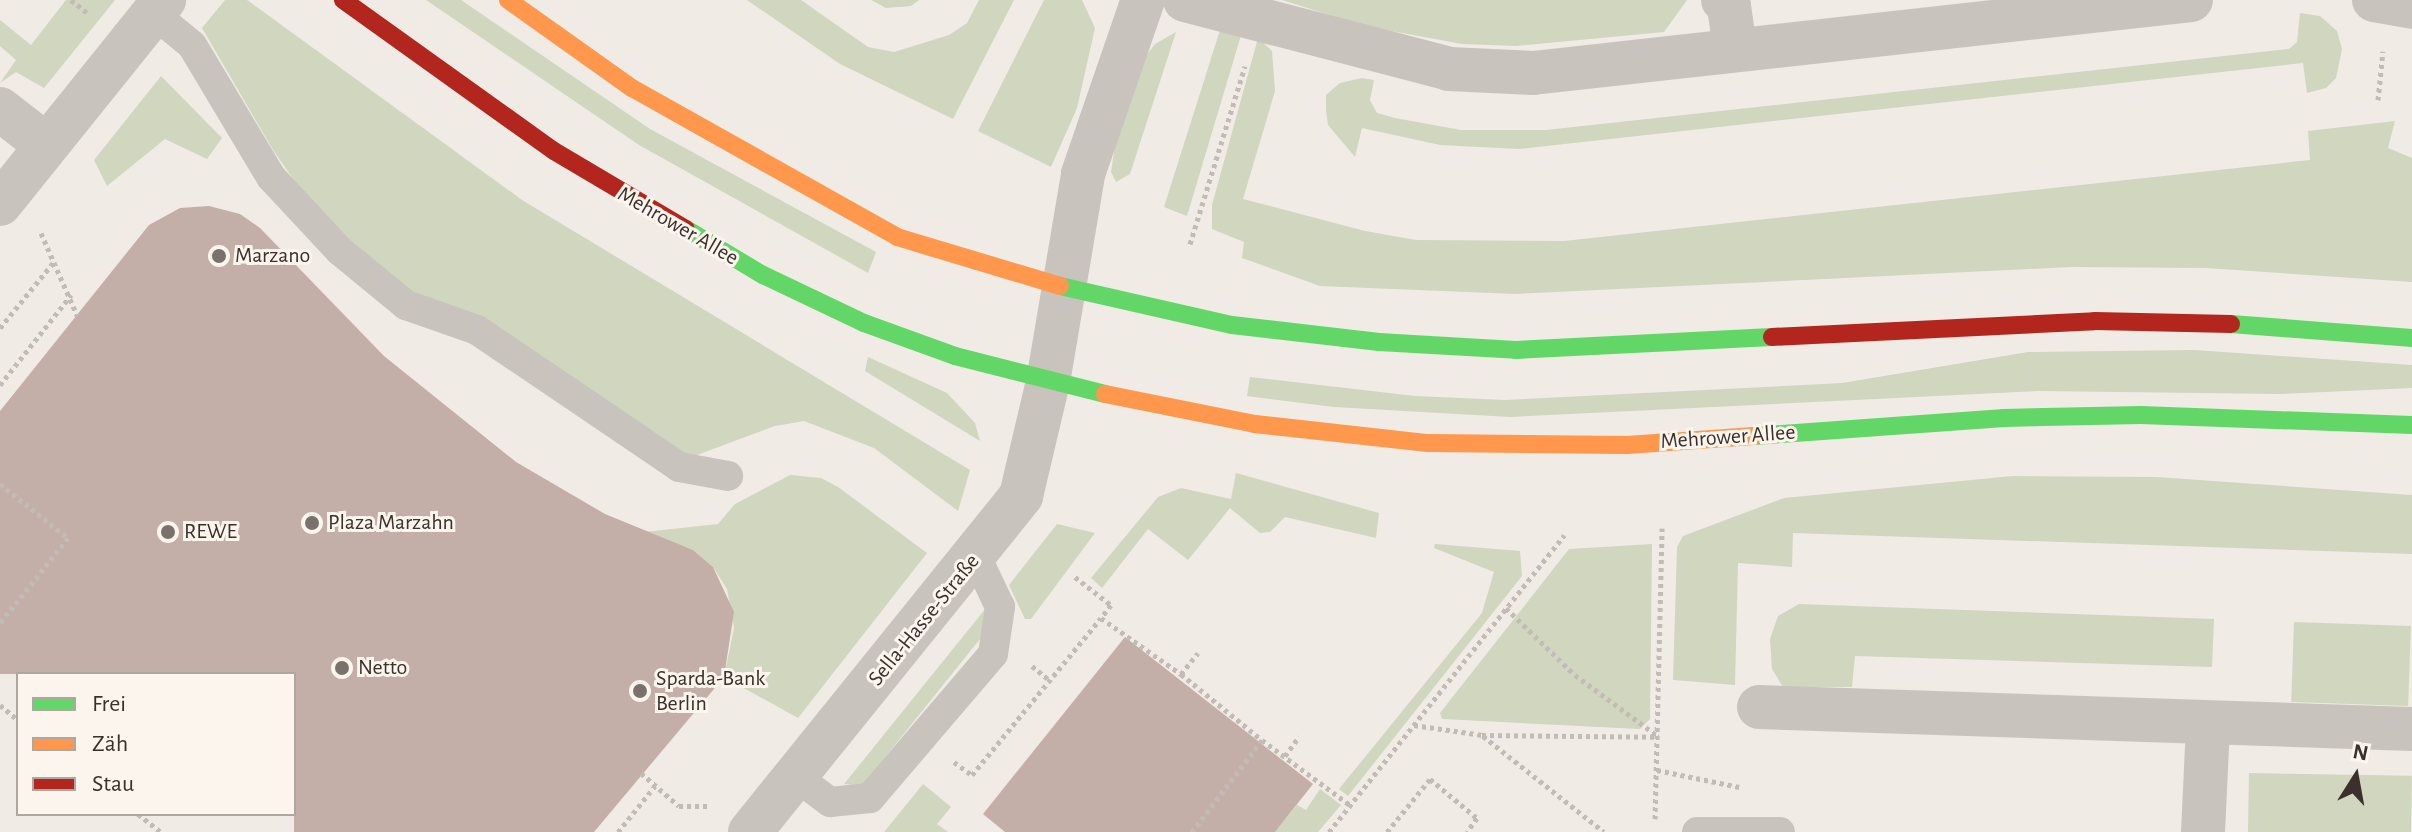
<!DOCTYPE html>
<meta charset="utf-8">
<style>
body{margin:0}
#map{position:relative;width:2412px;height:832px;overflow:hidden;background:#f0ebe5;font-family:"Alegreya Sans",sans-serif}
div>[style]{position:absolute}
.green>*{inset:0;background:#d1d6bf;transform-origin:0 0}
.building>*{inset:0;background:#c3afa7}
.path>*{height:5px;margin-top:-2.5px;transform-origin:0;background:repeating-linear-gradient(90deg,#c2bbb6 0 4px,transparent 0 8px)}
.lane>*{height:30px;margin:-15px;padding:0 15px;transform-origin:15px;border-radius:15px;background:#c9c3be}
.street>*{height:44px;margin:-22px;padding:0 22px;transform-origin:22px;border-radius:22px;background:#c9c3be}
.fast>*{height:18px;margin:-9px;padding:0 9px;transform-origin:9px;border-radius:9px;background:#63d668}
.slow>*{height:18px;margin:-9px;padding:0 9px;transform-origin:9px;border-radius:9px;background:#ff974d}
.jam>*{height:18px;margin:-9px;padding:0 9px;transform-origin:9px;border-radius:9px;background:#b3261e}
.dots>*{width:22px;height:22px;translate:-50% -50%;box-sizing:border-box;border:4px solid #fbf5ee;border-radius:50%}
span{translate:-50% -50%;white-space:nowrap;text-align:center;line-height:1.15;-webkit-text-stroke:6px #fbf5ee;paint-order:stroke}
.street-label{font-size:22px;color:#3b302b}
.poi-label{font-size:22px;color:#3b302b}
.left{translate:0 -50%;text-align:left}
.legend{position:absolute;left:16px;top:672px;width:280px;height:144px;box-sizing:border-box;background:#fbf5ee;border:2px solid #aea6a0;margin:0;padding:10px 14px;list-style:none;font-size:24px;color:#3b302b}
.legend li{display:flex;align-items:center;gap:16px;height:40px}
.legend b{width:40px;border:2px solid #aea6a0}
.north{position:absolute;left:2316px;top:736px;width:80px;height:80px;-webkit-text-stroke:6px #fbf5ee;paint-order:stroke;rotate:11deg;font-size:22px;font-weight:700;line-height:32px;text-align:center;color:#3b302b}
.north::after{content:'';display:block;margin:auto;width:28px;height:36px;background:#3b302b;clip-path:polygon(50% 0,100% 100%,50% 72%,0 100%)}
</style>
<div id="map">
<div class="green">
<i style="clip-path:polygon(66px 0,115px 0,44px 88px,16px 72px,0 83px,16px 60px,0 46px,0 20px,31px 45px)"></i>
<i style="clip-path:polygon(225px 0,247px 0,522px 200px,970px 470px,958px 511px,874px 448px,804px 421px,775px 426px,689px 458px,423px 302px,357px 248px,303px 193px,273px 150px,202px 28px)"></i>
<i style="clip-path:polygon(426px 0,461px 0,650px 129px,876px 252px,868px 273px,639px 145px)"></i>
<i style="clip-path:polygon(747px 0,801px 0,868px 47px,894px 52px,949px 35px,967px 23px,979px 0,1014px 0,953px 119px,840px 64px)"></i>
<i style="clip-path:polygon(871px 0,919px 0,911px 6px,886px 8px)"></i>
<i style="clip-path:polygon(1044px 0,1082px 0,1095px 28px,1077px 108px,1051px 167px,978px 131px)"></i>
<i style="clip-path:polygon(1282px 0,1687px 0,1664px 32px,1516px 46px,1462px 44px,1364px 26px)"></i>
<i style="clip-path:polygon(2300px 13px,2320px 16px,2337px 31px,2342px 49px,2336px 78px,2326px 88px,2307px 93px,2303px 63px,1519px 149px,1440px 145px,1362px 128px,1355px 157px,1328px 125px,1326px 110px,1326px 95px,1340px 83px,1362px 78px,1374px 80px,1370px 100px,1377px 113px,1395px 118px,1461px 130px,1546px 130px,2289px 49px,2297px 42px)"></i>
<i style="clip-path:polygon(1221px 27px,1242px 32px,1187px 216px,1164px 207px)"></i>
<i style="clip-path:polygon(1176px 32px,1130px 174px,1116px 182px,1111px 172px,1115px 146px,1142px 61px,1155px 44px)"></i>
<i style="clip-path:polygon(1258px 38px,1272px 51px,1275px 91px,1243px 199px,1365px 231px,1416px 240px,1564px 241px,2310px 160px,2308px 131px,2395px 121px,2388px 148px,2412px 158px,2412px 282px,2206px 268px,2071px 267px,1516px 294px,1320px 286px,1242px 258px,1244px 242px,1212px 229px,1212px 205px)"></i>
<i style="clip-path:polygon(161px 76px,222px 138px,207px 159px,165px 139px,107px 186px,94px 160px)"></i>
<i style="clip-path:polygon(2194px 350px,2412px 365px,2412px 388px,2280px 394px,2038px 391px,1510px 417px,1334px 407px,1247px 396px,1250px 377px,1415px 396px,1505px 400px,1842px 383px,2028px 352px)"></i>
<i style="clip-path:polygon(868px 357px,947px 393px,975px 423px,980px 441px,865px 371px)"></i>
<i style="clip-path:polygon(1236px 473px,1379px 513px,1376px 538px,1285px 517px,1270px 532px,1260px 533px,1230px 508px,1188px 560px,1148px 529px,1102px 588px,1091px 578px,1158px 497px,1181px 488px,1231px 499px)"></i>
<i style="clip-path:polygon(790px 475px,821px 478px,838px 487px,927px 553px,798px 718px,724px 677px,734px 628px,727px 589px,713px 567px,693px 550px,644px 532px,718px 524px,735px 504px)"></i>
<i style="clip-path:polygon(2013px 476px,2156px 477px,2412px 495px,2412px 554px,1793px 533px,1792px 567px,1738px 563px,1735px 685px,1673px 680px,1677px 547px,1683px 536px,1784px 498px)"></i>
<i style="clip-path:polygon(1057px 524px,1095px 533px,1031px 619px,1025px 619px,1009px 585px)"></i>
<i style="clip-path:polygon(1435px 544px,1520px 551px,1522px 576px,1348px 796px,1339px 789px,1482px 613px,1494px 572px,1434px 548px)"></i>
<i style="clip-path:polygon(1652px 544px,1650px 719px,1640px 729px,1442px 719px,1440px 713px,1569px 549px)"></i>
<i style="clip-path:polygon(1799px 604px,2214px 619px,2212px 667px,1855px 656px,1852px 687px,1783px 687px,1772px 669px,1770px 639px,1778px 616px)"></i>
<i style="clip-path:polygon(986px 608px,988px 629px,862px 786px,844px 784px)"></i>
<i style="left:2294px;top:622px;width:117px;height:80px;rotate:2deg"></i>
<i style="left:2249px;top:773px;width:163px;height:59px;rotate:1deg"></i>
<i style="clip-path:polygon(923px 784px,951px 807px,937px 824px,948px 832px,884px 832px)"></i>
<i style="clip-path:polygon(1320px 789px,1341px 805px,1318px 832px,1275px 832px,1297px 805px,1306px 810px)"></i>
</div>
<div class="building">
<i style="clip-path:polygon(209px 206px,240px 214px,260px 228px,384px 356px,516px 462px,605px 514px,693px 550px,713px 567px,734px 612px,724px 677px,594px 832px,294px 832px,294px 674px,0 674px,0 411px,149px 225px,180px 208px)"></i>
<i style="clip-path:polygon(1125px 637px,1313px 784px,1275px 832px,1005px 832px,983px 814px)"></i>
</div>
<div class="path">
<i style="left:71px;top:0;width:23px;rotate:38deg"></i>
<i style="left:2378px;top:100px;width:49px;rotate:-84.2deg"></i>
<i style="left:41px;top:233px;width:90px;rotate:66.3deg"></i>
<i style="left:1190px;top:244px;width:186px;rotate:-72.8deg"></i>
<i style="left:0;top:328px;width:84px;rotate:-50.8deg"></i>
<i style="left:0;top:385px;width:115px;rotate:-51.7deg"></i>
<i style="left:0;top:484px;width:87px;rotate:38.5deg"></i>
<i style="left:68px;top:538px;width:109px;rotate:128.7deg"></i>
<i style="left:1075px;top:577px;width:46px;rotate:37.9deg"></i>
<i style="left:1111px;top:605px;width:16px;rotate:128deg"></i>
<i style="left:1506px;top:608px;width:96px;rotate:44.2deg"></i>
<i style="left:1575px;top:675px;width:104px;rotate:36.4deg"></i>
<i style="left:1032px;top:666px;width:22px;rotate:39deg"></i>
<i style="left:1181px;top:674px;width:27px;rotate:-51deg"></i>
<i style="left:0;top:705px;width:23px;rotate:40deg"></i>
<i style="left:1414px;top:725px;width:69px;rotate:8.4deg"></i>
<i style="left:1482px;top:735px;width:177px;rotate:0.6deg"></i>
<i style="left:1483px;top:736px;width:154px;rotate:38.4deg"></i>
<i style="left:1262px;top:740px;width:109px;rotate:36.5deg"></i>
<i style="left:1285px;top:756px;width:24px;rotate:-54deg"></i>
<i style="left:954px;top:762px;width:22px;rotate:36deg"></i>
<i style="left:972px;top:775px;width:203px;rotate:-50.6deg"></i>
<i style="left:1101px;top:618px;width:98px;rotate:35deg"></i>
<i style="left:1181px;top:674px;width:104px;rotate:39.2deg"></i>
<i style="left:1262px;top:740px;width:116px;rotate:127.3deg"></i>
<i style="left:1657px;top:770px;width:84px;rotate:11.7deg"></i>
<i style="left:641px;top:773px;width:50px;rotate:41deg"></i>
<i style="left:679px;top:806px;width:29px"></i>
<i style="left:138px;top:814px;width:29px;rotate:38deg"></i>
<i style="left:1655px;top:819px;width:291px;rotate:-88.6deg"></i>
<i style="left:618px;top:832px;width:59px;rotate:-51.2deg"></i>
<i style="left:1329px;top:832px;width:379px;rotate:-51.6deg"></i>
<i style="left:1387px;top:832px;width:68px;rotate:-50.9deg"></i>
<i style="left:1430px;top:779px;width:61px;rotate:39.7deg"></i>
<i style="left:1477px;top:818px;width:17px;rotate:126deg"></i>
</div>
<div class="lane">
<i style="left:153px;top:13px;width:50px;rotate:39.4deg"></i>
<i style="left:192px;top:45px;width:154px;rotate:59.1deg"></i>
<i style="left:271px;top:177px;width:101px;rotate:47deg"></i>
<i style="left:340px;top:251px;width:85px;rotate:39.3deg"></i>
<i style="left:406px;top:305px;width:75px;rotate:19.4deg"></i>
<i style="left:477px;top:330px;width:244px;rotate:34.1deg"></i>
<i style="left:679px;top:467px;width:50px;rotate:10.4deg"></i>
<i style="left:795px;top:776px;width:44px;rotate:36.6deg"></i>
<i style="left:830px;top:802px;width:40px;rotate:-5.7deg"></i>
<i style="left:870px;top:798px;width:189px;rotate:-49.5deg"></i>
<i style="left:993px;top:654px;width:48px;rotate:-81.5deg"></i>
<i style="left:1000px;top:607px;width:56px;rotate:-115.2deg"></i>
<i style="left:1697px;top:832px;width:83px"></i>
</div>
<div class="street">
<i style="left:1185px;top:0;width:273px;rotate:14.6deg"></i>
<i style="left:1449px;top:69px;width:84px;rotate:2.7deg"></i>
<i style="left:1533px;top:73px;width:662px;rotate:-6.33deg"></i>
<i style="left:1723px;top:0;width:8px;rotate:45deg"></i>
<i style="left:1729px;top:6px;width:43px;rotate:82.1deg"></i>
<i style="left:2374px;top:0;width:39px;rotate:10deg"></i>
<i style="left:0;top:109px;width:58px;rotate:38deg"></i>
<i style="left:0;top:204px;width:262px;rotate:-51.2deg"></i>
<i style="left:1759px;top:707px;width:653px;rotate:1.93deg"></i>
<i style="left:750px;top:832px;width:432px;rotate:-51.1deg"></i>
<i style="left:1021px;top:496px;width:117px;rotate:-76.7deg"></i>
<i style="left:1048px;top:382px;width:211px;rotate:-80.4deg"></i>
<i style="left:1083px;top:174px;width:184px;rotate:-71deg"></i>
<i style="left:2203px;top:832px;width:108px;rotate:-87.3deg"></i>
</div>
<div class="fast">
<i style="left:686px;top:229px;width:90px;rotate:30.9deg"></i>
<i style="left:763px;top:275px;width:112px;rotate:25.4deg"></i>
<i style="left:864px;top:323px;width:97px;rotate:19.9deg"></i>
<i style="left:955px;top:356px;width:155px;rotate:14.2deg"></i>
<i style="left:1060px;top:286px;width:176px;rotate:12.8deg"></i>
<i style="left:1232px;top:325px;width:148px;rotate:6.6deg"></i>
<i style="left:1379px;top:342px;width:137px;rotate:3.3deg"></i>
<i style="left:1516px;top:350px;width:256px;rotate:-2.9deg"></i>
<i style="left:2231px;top:324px;width:182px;rotate:4.4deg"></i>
<i style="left:1754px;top:436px;width:251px;rotate:-4.1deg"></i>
<i style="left:2004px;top:418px;width:137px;rotate:-1.3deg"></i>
<i style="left:2141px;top:415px;width:271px;rotate:2.1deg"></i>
</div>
<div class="slow">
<i style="left:508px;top:0;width:152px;rotate:35.4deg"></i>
<i style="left:632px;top:88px;width:304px;rotate:29.3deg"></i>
<i style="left:897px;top:237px;width:170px;rotate:16.7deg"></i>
<i style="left:1105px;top:394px;width:153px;rotate:11.3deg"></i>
<i style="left:1255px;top:424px;width:174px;rotate:6.3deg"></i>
<i style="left:1428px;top:443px;width:199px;rotate:0.6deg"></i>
<i style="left:1627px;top:445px;width:127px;rotate:-4.1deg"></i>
</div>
<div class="jam">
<i style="left:343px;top:0;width:259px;rotate:35.6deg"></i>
<i style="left:554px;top:151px;width:153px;rotate:30.6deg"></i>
<i style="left:1772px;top:337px;width:323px;rotate:-2.8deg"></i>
<i style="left:2095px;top:321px;width:136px;rotate:1.3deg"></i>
</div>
<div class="dots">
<i style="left:219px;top:256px;background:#7a716c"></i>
<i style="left:312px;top:523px;background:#7a716c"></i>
<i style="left:168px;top:532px;background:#7a716c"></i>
<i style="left:342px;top:668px;background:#7a716c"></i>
<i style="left:640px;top:691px;background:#7a716c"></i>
</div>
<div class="street-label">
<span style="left:678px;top:226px;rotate:30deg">Mehrower Allee</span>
<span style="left:1728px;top:437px;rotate:-4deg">Mehrower Allee</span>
<span style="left:924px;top:620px;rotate:-51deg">Sella-Hasse-Straße</span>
</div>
<div class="poi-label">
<span class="left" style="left:235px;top:256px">Marzano</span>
<span class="left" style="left:328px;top:523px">Plaza Marzahn</span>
<span class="left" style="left:184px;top:532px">REWE</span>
<span class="left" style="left:358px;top:668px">Netto</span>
<span class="left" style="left:656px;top:691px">Sparda-Bank<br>Berlin</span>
</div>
<ul class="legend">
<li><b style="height:10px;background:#63d668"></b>Frei</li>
<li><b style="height:10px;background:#ff974d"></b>Zäh</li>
<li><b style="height:10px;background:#b3261e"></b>Stau</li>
</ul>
<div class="north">N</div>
</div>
